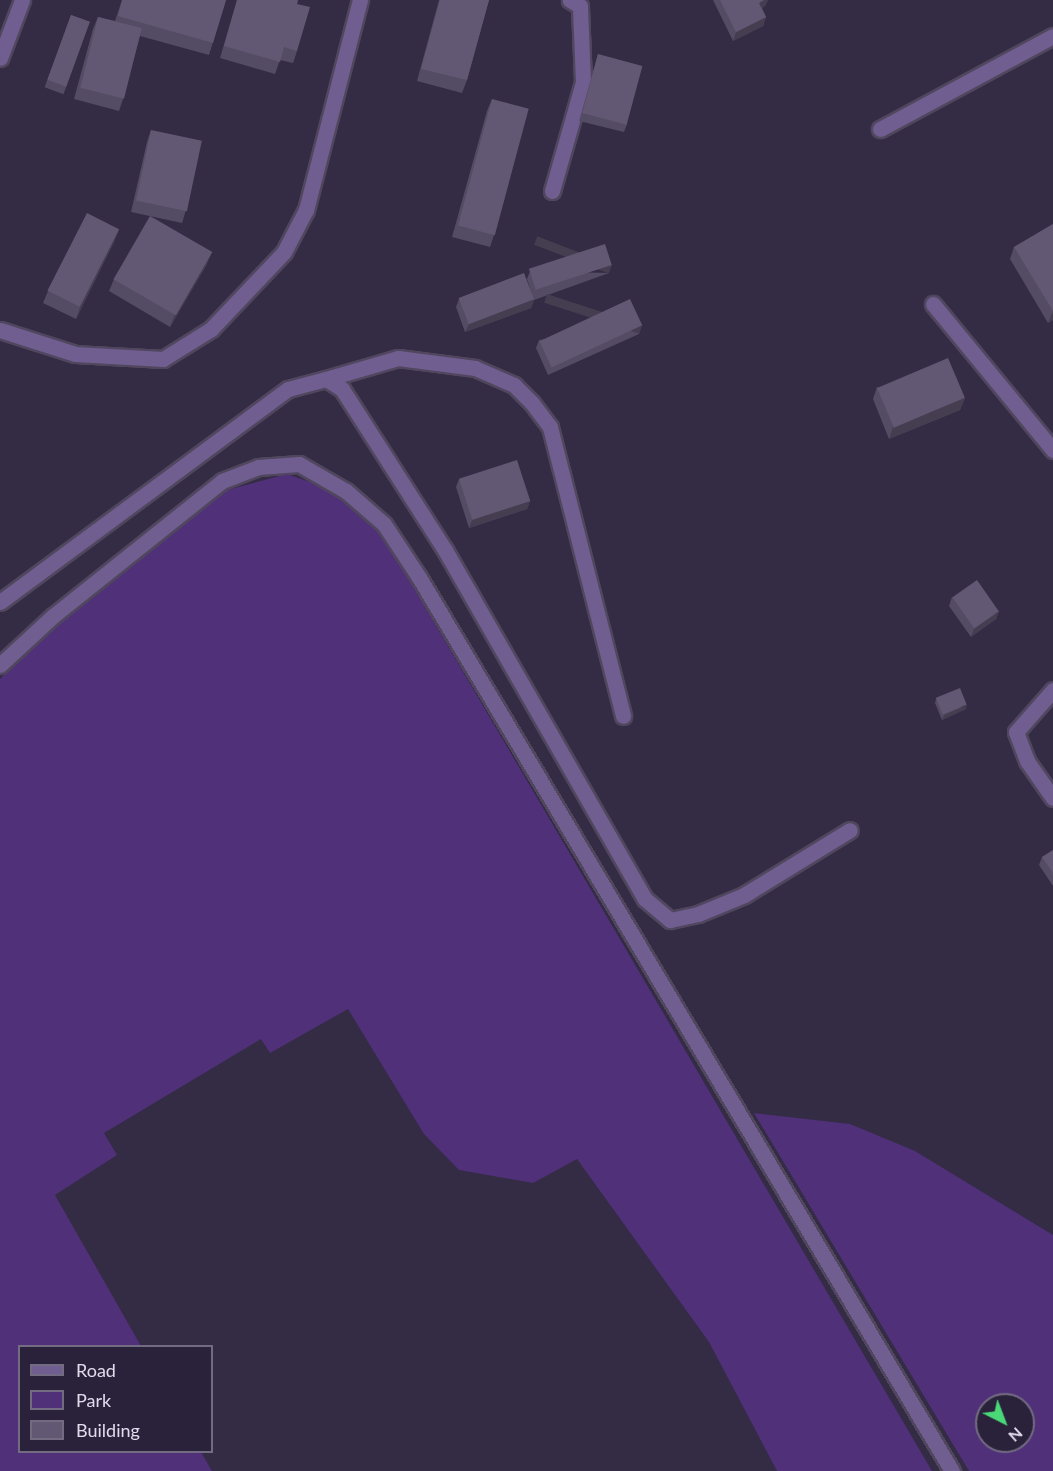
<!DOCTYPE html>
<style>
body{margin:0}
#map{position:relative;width:1053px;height:1471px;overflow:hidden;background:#342b44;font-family:Lato,sans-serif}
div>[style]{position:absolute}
.green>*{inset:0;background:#4f3079}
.roads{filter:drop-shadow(2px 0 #50475f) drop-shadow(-2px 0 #50475f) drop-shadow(0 2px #50475f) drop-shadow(0 -2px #50475f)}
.minor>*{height:15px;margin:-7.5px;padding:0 7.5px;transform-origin:7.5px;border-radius:7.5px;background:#715e91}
.wall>*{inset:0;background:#544c64;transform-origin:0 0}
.shaded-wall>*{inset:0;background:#453e51;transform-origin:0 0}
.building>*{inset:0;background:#625874;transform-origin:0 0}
span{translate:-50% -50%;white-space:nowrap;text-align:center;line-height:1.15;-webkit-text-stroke:5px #2a213a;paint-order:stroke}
.legend{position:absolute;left:18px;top:1345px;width:195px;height:108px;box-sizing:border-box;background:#2a213a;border:2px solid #736b81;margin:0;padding:8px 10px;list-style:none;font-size:18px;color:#e1dbec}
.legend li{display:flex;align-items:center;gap:12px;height:30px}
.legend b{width:30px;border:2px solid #736b81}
.north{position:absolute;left:975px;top:1393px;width:60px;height:60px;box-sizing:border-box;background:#2a213a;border:2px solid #736b81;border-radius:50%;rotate:138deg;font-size:16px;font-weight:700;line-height:24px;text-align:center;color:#e1dbec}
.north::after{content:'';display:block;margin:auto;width:21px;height:27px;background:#4ad778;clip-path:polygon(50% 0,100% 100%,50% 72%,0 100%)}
</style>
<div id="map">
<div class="green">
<i style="clip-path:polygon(287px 474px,336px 491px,374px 524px,404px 571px,932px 1471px,777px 1471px,709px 1342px,577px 1159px,533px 1183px,459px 1170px,424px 1134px,348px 1009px,270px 1053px,261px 1039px,104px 1133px,117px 1155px,55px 1195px,141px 1346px,20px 1346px,20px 1452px,201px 1452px,212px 1471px,0 1471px,0 679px,74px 605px,220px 492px)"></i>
<i style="clip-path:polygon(evenodd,754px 1113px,850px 1124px,915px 1151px,1053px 1235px,1053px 1471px,969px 1471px,754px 1113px,987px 1405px,1023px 1405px,1023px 1441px,987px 1441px,987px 1405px)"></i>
</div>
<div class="roads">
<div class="minor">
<i style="left:0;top:58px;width:62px;rotate:-69.2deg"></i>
<i style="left:880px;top:129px;width:196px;rotate:-28.3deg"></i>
<i style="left:552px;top:191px;width:113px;rotate:-74.1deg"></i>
<i style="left:583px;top:82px;width:76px;rotate:-92.3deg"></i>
<i style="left:580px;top:6px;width:12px;rotate:-149deg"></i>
<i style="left:933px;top:304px;width:189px;rotate:50.6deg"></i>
<i style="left:0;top:330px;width:79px;rotate:17.7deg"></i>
<i style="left:75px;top:354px;width:88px;rotate:3.3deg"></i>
<i style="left:163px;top:359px;width:57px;rotate:-32deg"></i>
<i style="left:211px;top:329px;width:106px;rotate:-46.5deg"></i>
<i style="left:284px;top:252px;width:47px;rotate:-62.4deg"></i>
<i style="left:306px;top:210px;width:217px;rotate:-75.6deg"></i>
<i style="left:326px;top:379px;width:75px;rotate:-16.3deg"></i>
<i style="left:398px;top:358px;width:78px;rotate:7.4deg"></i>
<i style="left:475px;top:368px;width:43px;rotate:23.6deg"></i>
<i style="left:514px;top:385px;width:25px;rotate:45deg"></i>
<i style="left:532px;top:403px;width:30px;rotate:53deg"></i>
<i style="left:550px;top:427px;width:298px;rotate:75.8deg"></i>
<i style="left:0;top:602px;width:358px;rotate:-36.5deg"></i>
<i style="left:288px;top:389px;width:39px;rotate:-15deg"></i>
<i style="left:326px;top:379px;width:19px;rotate:32deg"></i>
<i style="left:342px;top:389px;width:191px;rotate:57.4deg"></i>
<i style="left:445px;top:550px;width:402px;rotate:60.2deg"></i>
<i style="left:645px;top:899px;width:33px;rotate:40deg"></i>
<i style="left:670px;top:920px;width:29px;rotate:-12deg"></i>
<i style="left:698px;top:914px;width:50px;rotate:-22.4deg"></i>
<i style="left:744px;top:895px;width:124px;rotate:-31.5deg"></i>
<i style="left:0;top:665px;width:72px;rotate:-42.8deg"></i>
<i style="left:53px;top:616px;width:216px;rotate:-38.6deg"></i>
<i style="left:222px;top:481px;width:39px;rotate:-21deg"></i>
<i style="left:258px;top:467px;width:41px;rotate:-4.2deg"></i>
<i style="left:299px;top:464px;width:54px;rotate:29.9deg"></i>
<i style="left:346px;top:491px;width:50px;rotate:41deg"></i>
<i style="left:384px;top:524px;width:66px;rotate:56.8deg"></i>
<i style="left:420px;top:579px;width:1039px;rotate:59.19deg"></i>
<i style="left:1053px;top:690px;width:56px;rotate:131.4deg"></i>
<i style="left:1016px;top:732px;width:31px;rotate:69deg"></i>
<i style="left:1027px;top:761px;width:45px;rotate:54.9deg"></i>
</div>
</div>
<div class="wall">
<i style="clip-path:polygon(122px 0,226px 0,209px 55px,140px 36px,123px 99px,119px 111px,74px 99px,93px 29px,98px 17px,115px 21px)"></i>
<i style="clip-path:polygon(237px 0,298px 0,297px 4px,297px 51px,293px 63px,280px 60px,275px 74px,220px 58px)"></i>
<i style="clip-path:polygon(439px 0,489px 0,467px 80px,462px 93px,417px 81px)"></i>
<i style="clip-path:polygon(713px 0,768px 0,765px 6px,762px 8px,766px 17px,763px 26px,733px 41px)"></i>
<i style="left:71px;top:15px;width:20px;height:77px;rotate:20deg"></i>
<i style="clip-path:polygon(598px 54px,627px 124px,624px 132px,579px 121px)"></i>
<i style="clip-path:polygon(492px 99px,494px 235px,490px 247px,452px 237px,487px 111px)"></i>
<i style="clip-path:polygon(151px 130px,186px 210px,182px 223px,131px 212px,147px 142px)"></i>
<i style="clip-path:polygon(1053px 224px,1053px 320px,1048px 323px,1010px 259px,1014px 247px)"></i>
<i style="clip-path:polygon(119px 229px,114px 242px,76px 319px,43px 303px,48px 291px)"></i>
<i style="clip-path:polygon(207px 264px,170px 327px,109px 291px,114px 279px)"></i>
<i style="clip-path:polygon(530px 271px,609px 273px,534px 300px,531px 308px,465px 332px,456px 307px,459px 299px,532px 295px,527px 279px)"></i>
<i style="clip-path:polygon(642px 325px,639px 334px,548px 375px,536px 348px,539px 340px)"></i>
<i style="clip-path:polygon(877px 387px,965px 398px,960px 410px,889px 439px,873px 399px)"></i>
<i style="clip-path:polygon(459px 479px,530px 501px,527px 509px,469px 528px,456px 487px)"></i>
<i style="clip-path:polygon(952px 597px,999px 611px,996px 619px,971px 637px,949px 606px)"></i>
<i style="clip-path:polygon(936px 699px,966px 709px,942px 720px,935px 703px)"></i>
<i style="clip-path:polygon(1053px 850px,1053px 886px,1039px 865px,1042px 857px)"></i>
</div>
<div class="shaded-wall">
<i style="clip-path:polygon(764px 0,768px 0,765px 6px,756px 11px,759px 3px)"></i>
<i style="clip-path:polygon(766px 17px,763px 26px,733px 41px,736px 32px)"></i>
<i style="clip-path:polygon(119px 229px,114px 242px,76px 319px,80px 307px)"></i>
<i style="clip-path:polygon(212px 252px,207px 264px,170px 327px,175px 314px)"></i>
<i style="left:612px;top:265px;width:9px;height:80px;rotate:111deg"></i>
<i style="clip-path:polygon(534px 299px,531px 308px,465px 332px,469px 324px)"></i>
<i style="clip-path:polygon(1053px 311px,1053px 320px,1048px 323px)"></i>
<i style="left:642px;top:325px;width:9px;height:100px;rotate:108deg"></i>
<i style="clip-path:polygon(965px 398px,960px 410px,889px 439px,893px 427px)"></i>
<i style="clip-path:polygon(530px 501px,527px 509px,469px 528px,472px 520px)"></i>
<i style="clip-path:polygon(999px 611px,996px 619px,971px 637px,974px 629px)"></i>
<i style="clip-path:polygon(967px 705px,966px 709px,942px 720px,944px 715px)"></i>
</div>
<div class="building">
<i style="clip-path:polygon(122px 0,226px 0,213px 43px,118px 16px)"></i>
<i style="clip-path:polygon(237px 0,298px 0,297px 4px,310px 7px,297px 51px,284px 47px,280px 62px,224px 46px)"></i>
<i style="clip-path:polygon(440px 0,489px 0,467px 80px,421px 69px)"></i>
<i style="clip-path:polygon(720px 0,764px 0,759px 3px,766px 17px,736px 32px)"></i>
<i style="left:71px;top:15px;width:20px;height:69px;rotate:20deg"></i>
<i style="left:98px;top:17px;width:45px;height:73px;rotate:14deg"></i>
<i style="left:598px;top:54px;width:46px;height:61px;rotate:15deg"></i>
<i style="left:492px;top:99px;width:38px;height:131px;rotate:15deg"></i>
<i style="left:151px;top:130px;width:52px;height:72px;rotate:12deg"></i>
<i style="left:87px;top:213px;width:36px;height:87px;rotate:27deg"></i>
<i style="left:150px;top:216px;width:72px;height:73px;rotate:30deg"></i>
<i style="clip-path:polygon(1053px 224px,1053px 311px,1014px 247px)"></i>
<i style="left:605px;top:244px;width:22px;height:80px;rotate:72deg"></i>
<i style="left:524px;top:273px;width:28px;height:70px;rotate:69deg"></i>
<i style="left:630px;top:299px;width:29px;height:100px;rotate:65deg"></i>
<i style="left:948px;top:358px;width:43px;height:77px;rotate:67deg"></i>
<i style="left:517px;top:460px;width:43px;height:61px;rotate:72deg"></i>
<i style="left:977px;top:580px;width:38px;height:30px;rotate:55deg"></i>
<i style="left:960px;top:688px;width:18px;height:26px;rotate:68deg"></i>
<i style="clip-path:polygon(1053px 850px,1053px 873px,1042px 857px)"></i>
</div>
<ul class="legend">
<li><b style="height:8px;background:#715e91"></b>Road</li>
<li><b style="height:16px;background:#4f3079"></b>Park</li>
<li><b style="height:16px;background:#625874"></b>Building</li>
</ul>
<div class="north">N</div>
</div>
